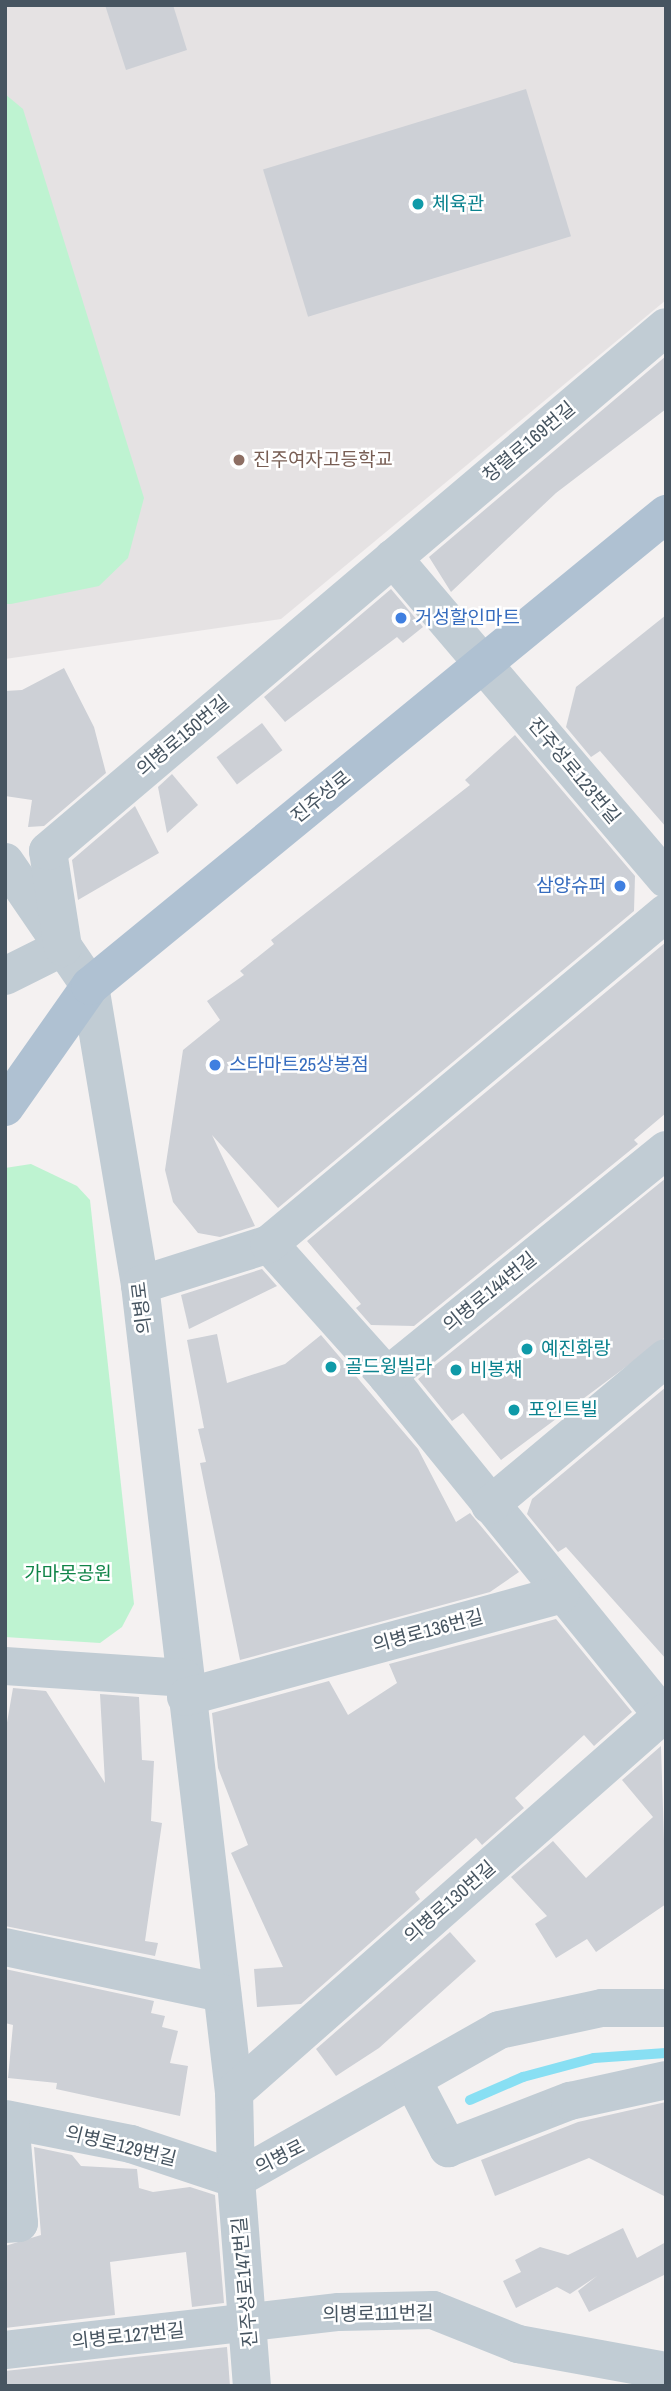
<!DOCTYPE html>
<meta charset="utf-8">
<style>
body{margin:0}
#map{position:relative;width:671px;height:2391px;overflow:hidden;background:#f4f1f1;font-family:"Archivo Narrow","Noto Sans KR",sans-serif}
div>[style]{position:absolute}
.education>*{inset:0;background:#e5e2e3}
.green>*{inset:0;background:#bef3d1}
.stream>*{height:10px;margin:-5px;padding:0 5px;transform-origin:5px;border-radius:5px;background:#88dff3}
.building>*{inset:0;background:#cdd0d6;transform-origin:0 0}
.minor>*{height:38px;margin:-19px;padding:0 19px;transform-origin:19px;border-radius:19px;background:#c1ccd4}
.major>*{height:38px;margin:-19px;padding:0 19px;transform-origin:19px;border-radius:19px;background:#afc1d2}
.dots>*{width:19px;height:19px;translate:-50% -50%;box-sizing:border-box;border:4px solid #fff;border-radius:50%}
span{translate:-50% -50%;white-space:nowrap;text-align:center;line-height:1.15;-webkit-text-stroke:5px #fff;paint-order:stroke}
.culture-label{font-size:19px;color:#0d838f}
.left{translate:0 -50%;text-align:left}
.street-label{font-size:19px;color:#475561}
.education-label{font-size:19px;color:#785e54}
.shop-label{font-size:19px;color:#366cbe}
.right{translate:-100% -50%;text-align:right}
.park-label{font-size:19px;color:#108448}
.frame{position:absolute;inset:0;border:7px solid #475561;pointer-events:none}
</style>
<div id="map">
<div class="education">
<i style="clip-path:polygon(5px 5px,666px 5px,666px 300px,281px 619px,5px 659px)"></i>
</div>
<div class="green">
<i style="clip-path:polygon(5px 94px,23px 109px,144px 498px,128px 558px,99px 586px,11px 604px,5px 604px)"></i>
<i style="clip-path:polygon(31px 1164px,77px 1186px,90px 1200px,134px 1604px,122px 1627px,100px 1643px,5px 1637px,5px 1168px)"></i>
</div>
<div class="stream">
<i style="left:470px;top:2100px;width:58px;rotate:-23.5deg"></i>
<i style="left:523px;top:2077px;width:73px;rotate:-15deg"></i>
<i style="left:594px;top:2058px;width:72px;rotate:-4deg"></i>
</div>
<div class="building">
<i style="clip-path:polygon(105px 5px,173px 5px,187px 50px,126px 70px)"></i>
<i style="left:526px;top:89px;width:154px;height:275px;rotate:73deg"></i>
<i style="clip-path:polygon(666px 356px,666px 409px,556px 493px,451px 592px,429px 557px)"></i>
<i style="clip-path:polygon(391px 589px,423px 627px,403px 643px,397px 637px,285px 722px,264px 697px)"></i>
<i style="clip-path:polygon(666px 615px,666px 827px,600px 751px,591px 757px,566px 727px,576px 687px)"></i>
<i style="clip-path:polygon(64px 668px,94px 727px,106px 773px,44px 826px,28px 827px,32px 800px,5px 796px,5px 691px,22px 690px)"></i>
<i style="left:262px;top:723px;width:34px;height:57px;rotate:53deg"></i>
<i style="clip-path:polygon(515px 735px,635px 876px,634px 911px,278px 1208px,212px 1135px,255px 1226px,220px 1237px,198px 1233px,173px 1202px,165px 1170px,183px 1050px,220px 1020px,207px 1001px,244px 975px,240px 971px,274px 944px,271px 940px,470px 785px,465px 780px)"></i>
<i style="clip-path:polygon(172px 774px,198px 805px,167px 833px,158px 787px)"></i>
<i style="clip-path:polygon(135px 806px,159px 853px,78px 900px,72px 860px)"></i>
<i style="clip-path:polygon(666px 942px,666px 1113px,634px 1140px,638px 1144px,414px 1326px,371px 1325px,356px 1308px,361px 1304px,307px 1241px)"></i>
<i style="clip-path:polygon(666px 1178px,666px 1337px,501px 1460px,463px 1413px,452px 1421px,418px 1379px)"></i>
<i style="clip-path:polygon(262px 1269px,277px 1286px,189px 1329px,181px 1295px)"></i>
<i style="clip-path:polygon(217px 1334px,227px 1383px,285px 1364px,321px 1335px,418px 1449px,456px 1522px,470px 1513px,519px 1572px,490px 1592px,240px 1660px,200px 1463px,206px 1462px,198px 1429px,204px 1428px,187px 1340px)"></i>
<i style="clip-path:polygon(666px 1387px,666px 1659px,566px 1547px,558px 1552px,527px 1514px,532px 1499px)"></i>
<i style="clip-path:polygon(556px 1619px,632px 1712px,594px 1746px,584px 1735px,515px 1798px,524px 1808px,482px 1845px,476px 1838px,415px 1892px,420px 1899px,301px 2004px,257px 2007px,254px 1969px,283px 1967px,231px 1853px,248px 1845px,218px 1768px,212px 1713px,329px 1681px,348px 1715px,397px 1683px,389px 1664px)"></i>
<i style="clip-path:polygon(13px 1688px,46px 1691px,105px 1783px,100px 1694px,139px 1697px,142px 1760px,154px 1761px,151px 1821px,162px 1823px,145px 1941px,158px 1943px,155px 1956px,5px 1926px,5px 1734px)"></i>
<i style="clip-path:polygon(661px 1746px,666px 1904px,596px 1952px,587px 1939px,556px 1958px,535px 1924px,547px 1916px,511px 1877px,553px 1841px,586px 1878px,653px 1817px,622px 1780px)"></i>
<i style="clip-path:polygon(450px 1932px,476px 1961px,379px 2048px,336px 2076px,316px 2049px)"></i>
<i style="clip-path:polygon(5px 1969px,154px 2001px,151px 2013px,165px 2016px,162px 2027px,178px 2031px,170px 2063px,188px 2066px,180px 2116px,56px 2089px,57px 2083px,8px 2078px,13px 2025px,5px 2023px)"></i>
<i style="clip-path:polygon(666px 2102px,666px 2197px,589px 2158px,495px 2196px,481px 2160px,578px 2122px)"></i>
<i style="clip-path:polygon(34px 2147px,72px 2155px,81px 2166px,137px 2169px,139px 2188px,153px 2192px,190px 2187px,215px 2195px,224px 2303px,192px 2307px,186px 2252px,110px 2262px,115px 2315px,5px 2328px,5px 2246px,41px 2235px)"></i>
<i style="clip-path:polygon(623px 2228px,637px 2258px,666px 2242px,666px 2274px,589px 2312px,578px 2291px,597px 2276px,570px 2294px,557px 2287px,516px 2308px,503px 2281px,521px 2272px,515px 2260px,540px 2247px,568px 2255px)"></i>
<i style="clip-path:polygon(227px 2347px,230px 2386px,5px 2386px,5px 2371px)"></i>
</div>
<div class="minor">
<i style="left:393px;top:558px;width:421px;rotate:49.6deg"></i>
<i style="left:5px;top:862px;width:150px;rotate:55.6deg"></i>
<i style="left:90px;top:986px;width:303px;rotate:80.5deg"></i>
<i style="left:140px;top:1285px;width:812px;rotate:83.36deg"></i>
<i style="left:234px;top:2092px;width:87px;rotate:88.7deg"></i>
<i style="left:236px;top:2179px;width:302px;rotate:-29.5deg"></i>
<i style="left:499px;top:2030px;width:105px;rotate:-12.1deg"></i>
<i style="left:602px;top:2008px;width:64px"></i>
<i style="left:5px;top:976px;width:65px;rotate:-26.6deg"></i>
<i style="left:63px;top:947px;width:97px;rotate:-98.9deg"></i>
<i style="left:48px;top:851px;width:810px;rotate:-40.29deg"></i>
<i style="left:269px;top:1244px;width:177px;rotate:48.2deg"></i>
<i style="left:387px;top:1376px;width:442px;rotate:50.9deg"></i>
<i style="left:140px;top:1285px;width:135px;rotate:-17.6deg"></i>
<i style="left:269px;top:1244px;width:517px;rotate:-39.82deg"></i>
<i style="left:387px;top:1376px;width:359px;rotate:-39deg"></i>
<i style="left:490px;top:1505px;width:229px;rotate:-39.9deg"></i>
<i style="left:5px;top:1666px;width:179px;rotate:3.8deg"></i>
<i style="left:186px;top:1697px;width:388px;rotate:-15.3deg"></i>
<i style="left:5px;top:1947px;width:222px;rotate:12deg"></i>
<i style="left:413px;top:2081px;width:76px;rotate:62.4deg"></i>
<i style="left:448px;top:2148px;width:131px;rotate:-21.1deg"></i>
<i style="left:570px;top:2101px;width:98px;rotate:-12.3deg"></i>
<i style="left:234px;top:2092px;width:575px;rotate:-41.34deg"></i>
<i style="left:5px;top:2119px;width:128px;rotate:11.2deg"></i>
<i style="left:131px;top:2144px;width:111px;rotate:18.4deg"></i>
<i style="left:236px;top:2179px;width:208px;rotate:85.6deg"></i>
<i style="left:5px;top:2224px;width:14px;rotate:-4deg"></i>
<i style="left:19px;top:2223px;width:103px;rotate:-95deg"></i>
<i style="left:5px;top:2350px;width:336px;rotate:-6.5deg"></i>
<i style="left:339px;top:2312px;width:94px;rotate:-1.2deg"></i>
<i style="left:433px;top:2310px;width:92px;rotate:21.8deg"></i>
<i style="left:518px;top:2344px;width:150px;rotate:10.3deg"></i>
</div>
<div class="major">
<i style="left:5px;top:1107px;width:148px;rotate:-54.9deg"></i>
<i style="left:90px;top:986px;width:745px;rotate:-39.33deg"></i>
</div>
<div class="dots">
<i style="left:418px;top:204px;background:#0f9aa8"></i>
<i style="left:239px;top:460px;background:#8d6e63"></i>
<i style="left:401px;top:618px;background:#3f7fe0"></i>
<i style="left:620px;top:886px;background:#3f7fe0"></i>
<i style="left:215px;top:1065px;background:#3f7fe0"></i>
<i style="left:527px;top:1349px;background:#0f9aa8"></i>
<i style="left:331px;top:1367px;background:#0f9aa8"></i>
<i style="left:456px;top:1370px;background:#0f9aa8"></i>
<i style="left:514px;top:1410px;background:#0f9aa8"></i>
</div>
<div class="culture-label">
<span class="left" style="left:432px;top:204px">체육관</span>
<span class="left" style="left:541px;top:1349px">예진화랑</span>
<span class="left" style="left:345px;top:1367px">골드윙빌라</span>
<span class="left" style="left:470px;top:1370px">비봉채</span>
<span class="left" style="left:528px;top:1410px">포인트빌</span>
</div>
<div class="street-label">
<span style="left:529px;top:442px;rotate:-40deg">창렬로169번길</span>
<span style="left:183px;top:736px;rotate:-40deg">의병로150번길</span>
<span style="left:574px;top:771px;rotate:50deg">진주성로123번길</span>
<span style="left:321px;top:797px;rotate:-39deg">진주성로</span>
<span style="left:490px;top:1292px;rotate:-39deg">의병로144번길</span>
<span style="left:142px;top:1308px;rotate:-97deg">의병로</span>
<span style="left:428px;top:1631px;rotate:-15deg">의병로136번길</span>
<span style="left:450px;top:1902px;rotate:-41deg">의병로130번길</span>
<span style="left:121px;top:2146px;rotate:14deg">의병로129번길</span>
<span style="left:280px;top:2157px;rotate:-27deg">의병로</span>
<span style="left:245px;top:2282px;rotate:-95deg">진주성로147번길</span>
<span style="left:378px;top:2314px;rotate:-1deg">의병로111번길</span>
<span style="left:128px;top:2336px;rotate:-6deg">의병로127번길</span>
</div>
<div class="education-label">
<span class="left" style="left:253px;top:460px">진주여자고등학교</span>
</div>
<div class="shop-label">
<span class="left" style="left:415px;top:618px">거성할인마트</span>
<span class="right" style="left:606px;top:886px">삼양슈퍼</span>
<span class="left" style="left:229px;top:1065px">스타마트25상봉점</span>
</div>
<div class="park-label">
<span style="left:68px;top:1574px">가마못공원</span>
</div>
<div class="frame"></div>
</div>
